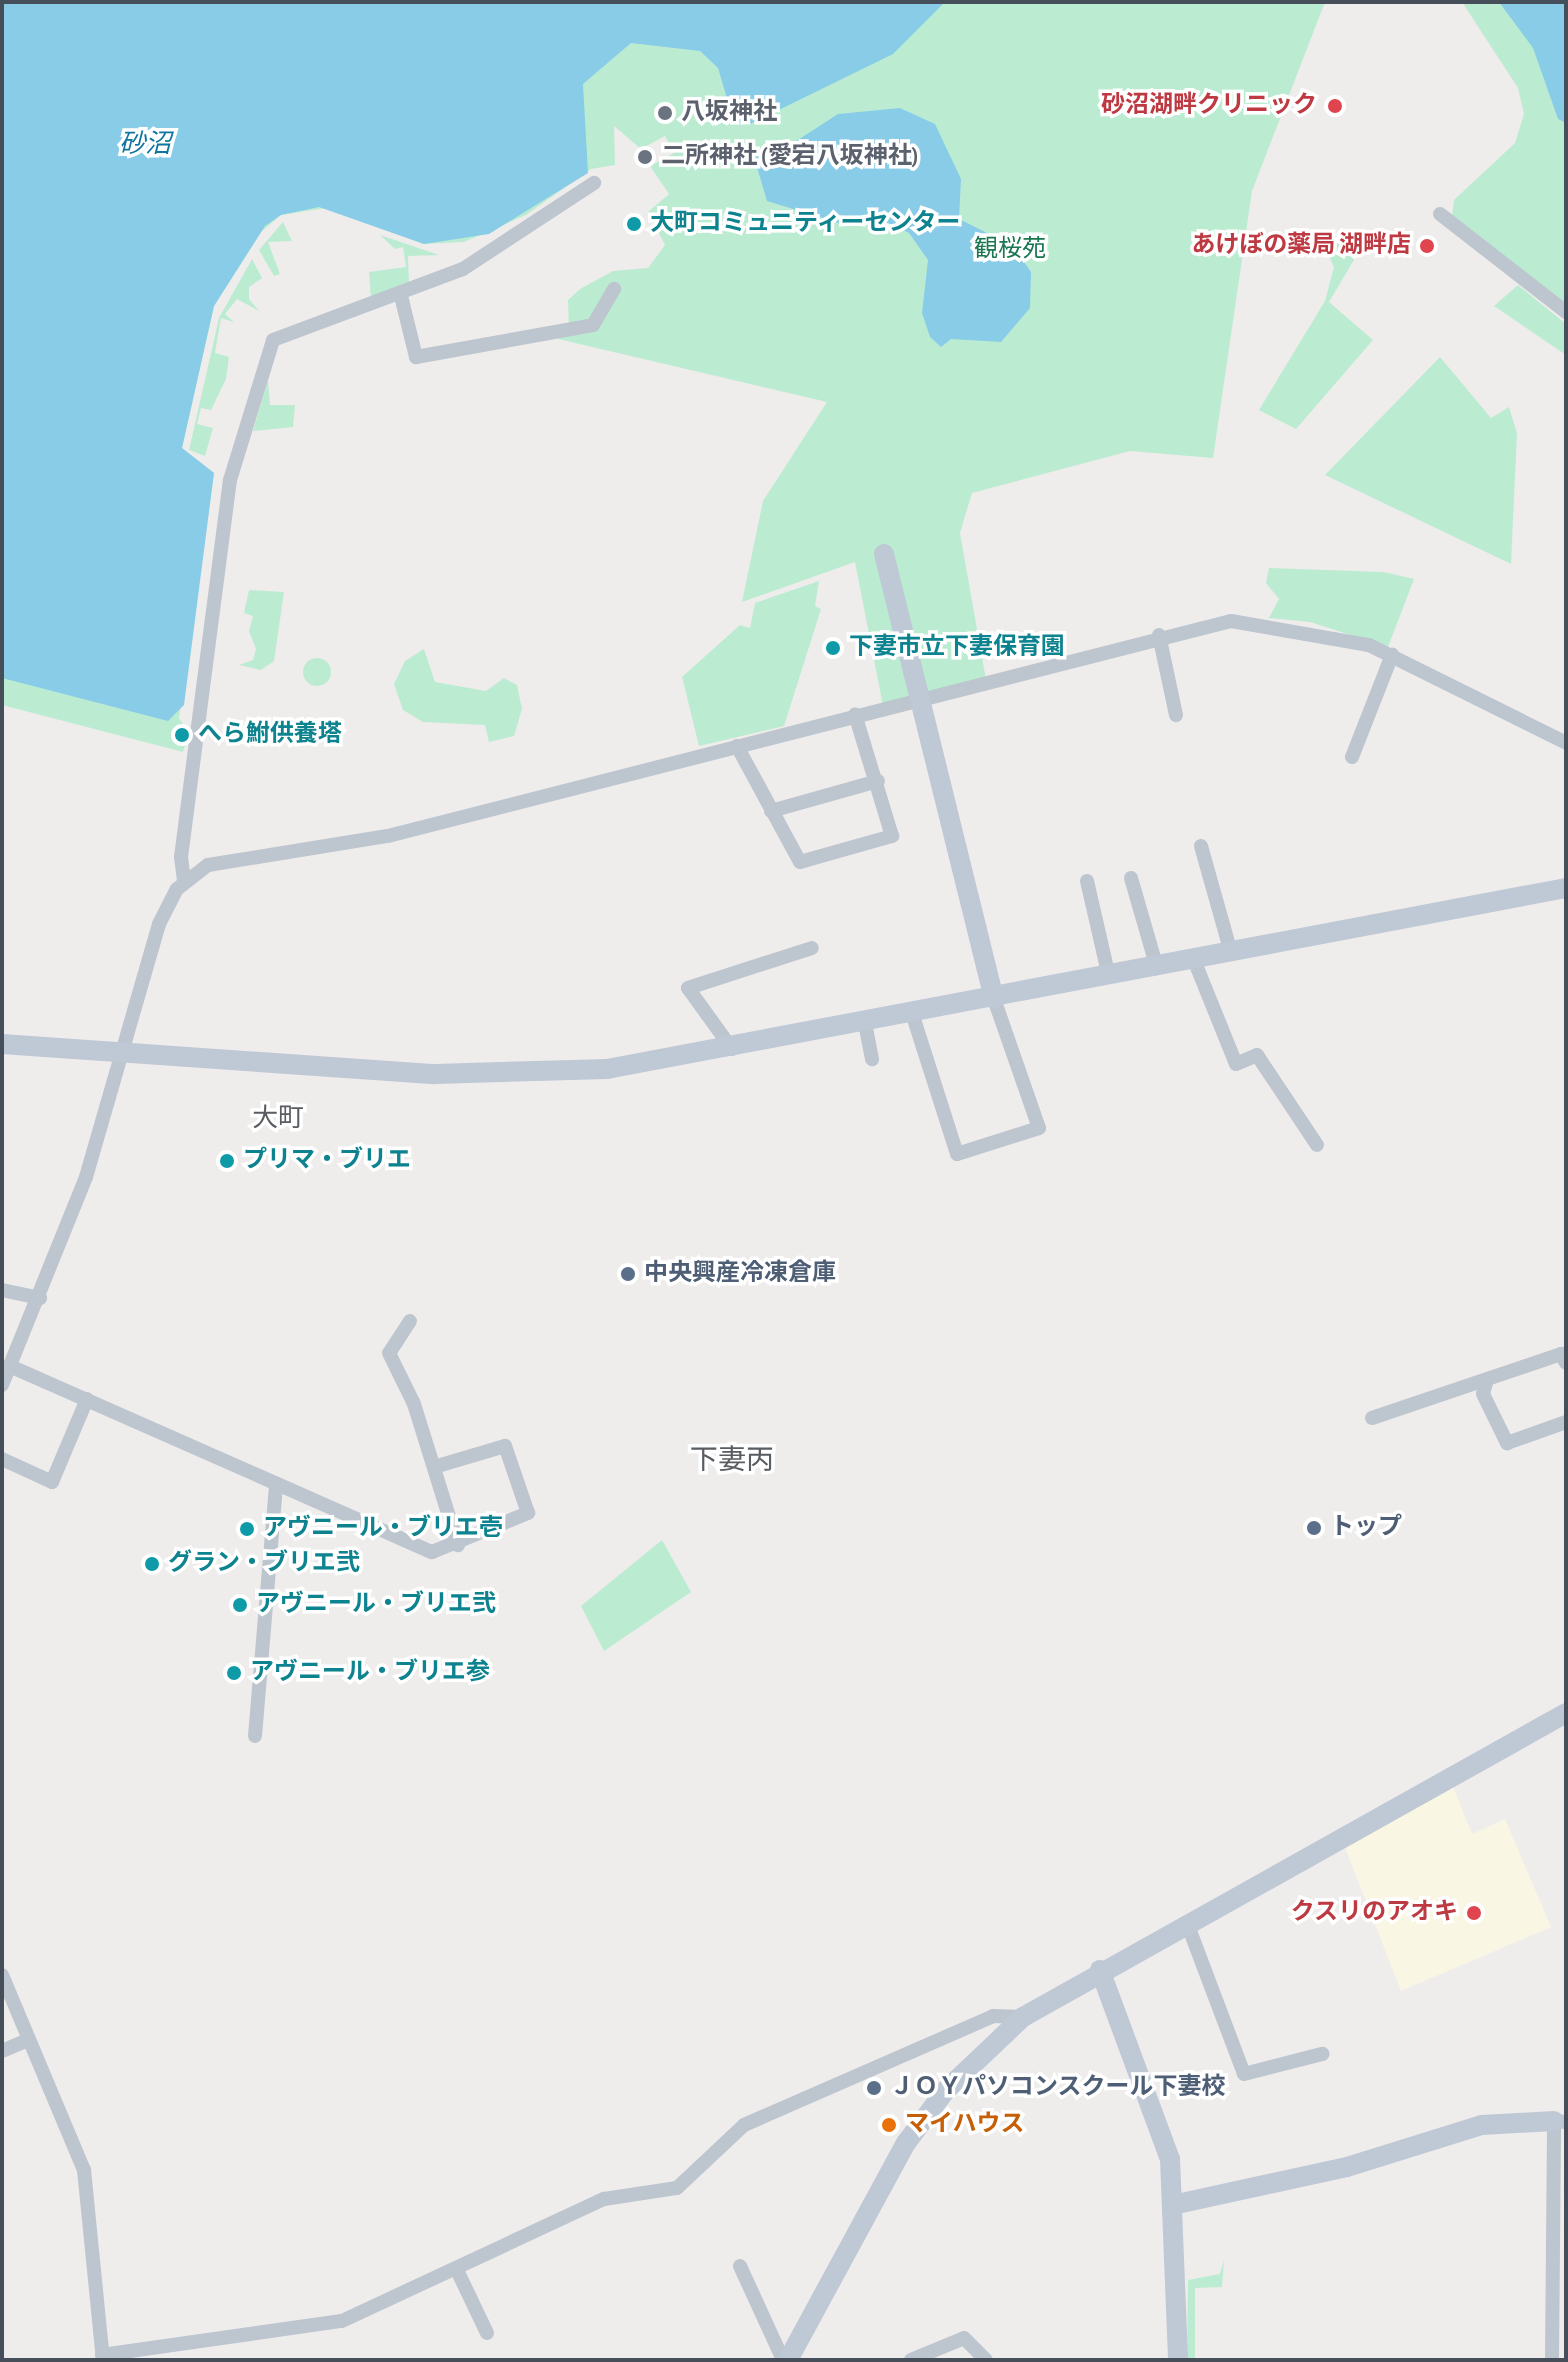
<!DOCTYPE html>
<meta charset="utf-8">
<style>
body{margin:0}
#map{position:relative;width:1568px;height:2362px;overflow:hidden;background:#efecec;font-family:"Alegreya Sans","Noto Sans JP",sans-serif}
div>[style]{position:absolute}
.commercial>*{inset:0;background:#faf6e4}
.green>*{inset:0;background:#bbecd2}
.round{border-radius:50%}
.water>*{inset:0;background:#89cce8}
.street>*{height:14px;margin:-7px;padding:0 7px;transform-origin:7px;border-radius:7px;background:#bdc5ce}
.secondary>*{height:20px;margin:-10px;padding:0 10px;transform-origin:10px;border-radius:10px;background:#bfc8d5}
.dots>*{width:22px;height:22px;translate:-50% -50%;box-sizing:border-box;border:4px solid #fff;border-radius:50%}
span{translate:-50% -50%;white-space:nowrap;text-align:center;line-height:1.15;-webkit-text-stroke:7px #fff;paint-order:stroke}
.health-label{font-size:24px;color:#be3a42;font-weight:700}
.right{translate:-100% -50%;text-align:right}
.worship-label{font-size:24px;color:#5b616d;font-weight:700}
.left{translate:0 -50%;text-align:left}
.culture-label{font-size:24px;color:#0d838f;font-weight:700}
.park-label{font-size:24px;color:#1a7650}
.service-label{font-size:24px;color:#4e5e75;font-weight:700}
.food-label{font-size:24px;color:#c56008;font-weight:700}
.water-label{font-size:26px;color:#11769f;font-style:italic}
.neighbourhood-label{font-size:26px;color:#595c61}
.quarter-label{font-size:28px;color:#595c61}
.frame{position:absolute;inset:0;border:4px solid #454e59;pointer-events:none}
</style>
<div id="map">
<div class="commercial">
<i style="clip-path:polygon(1449px 1777px,1472px 1834px,1505px 1819px,1551px 1927px,1401px 1991px,1341px 1837px)"></i>
</div>
<div class="green">
<i style="clip-path:polygon(2px 2px,1325px 2px,1252px 191px,1213px 458px,1130px 451px,972px 493px,960px 533px,986px 680px,883px 706px,855px 562px,742px 602px,763px 501px,827px 402px,558px 339px,569px 330px,568px 300px,580px 289px,613px 271px,648px 268px,665px 245px,648px 212px,669px 194px,650px 166px,674px 153px,665px 136px,641px 149px,614px 126px,615px 165px,591px 169px,526px 215px,464px 242px,424px 244px,326px 208px,281px 215px,261px 232px,214px 306px,182px 448px,214px 473px,179px 718px,189px 734px,183px 752px,2px 705px)"></i>
<i style="clip-path:polygon(1462px 2px,1566px 2px,1566px 305px,1452px 216px,1454px 200px,1515px 143px,1524px 114px,1518px 88px)"></i>
<i style="clip-path:polygon(283px 222px,292px 241px,268px 242px,280px 274px,274px 276px,259px 250px)"></i>
<i style="clip-path:polygon(380px 235px,439px 255px,408px 256px,409px 285px,371px 299px,369px 272px,406px 267px,403px 247px,395px 249px)"></i>
<i style="clip-path:polygon(1332px 236px,1361px 248px,1329px 302px,1373px 340px,1296px 429px,1259px 410px,1325px 301px,1334px 267px,1321px 239px)"></i>
<i style="clip-path:polygon(252px 259px,262px 278px,249px 287px,249px 299px,259px 311px,237px 299px,225px 314px,234px 322px,221px 318px,215px 353px,229px 357px,226px 379px,211px 410px,201px 408px,197px 424px,213px 428px,205px 456px,189px 450px,219px 318px)"></i>
<i style="clip-path:polygon(1518px 285px,1566px 324px,1566px 355px,1494px 306px)"></i>
<i style="clip-path:polygon(1440px 357px,1491px 418px,1509px 407px,1517px 433px,1511px 564px,1325px 475px)"></i>
<i style="clip-path:polygon(268px 380px,270px 405px,295px 405px,293px 427px,253px 431px)"></i>
<i style="clip-path:polygon(1269px 568px,1383px 572px,1414px 579px,1388px 647px,1310px 622px,1269px 618px,1279px 599px,1266px 583px)"></i>
<i style="clip-path:polygon(819px 581px,815px 606px,821px 609px,784px 726px,699px 746px,682px 677px,740px 625px,750px 628px,755px 603px)"></i>
<i style="clip-path:polygon(249px 590px,284px 592px,274px 661px,261px 670px,239px 665px,253px 660px,256px 649px,249px 631px,253px 616px,244px 613px)"></i>
<i style="clip-path:polygon(424px 649px,435px 682px,486px 691px,504px 678px,517px 685px,522px 709px,514px 736px,489px 742px,485px 725px,423px 722px,403px 710px,394px 684px,405px 661px)"></i>
<i class="round" style="left:303px;top:658px;width:28px;height:28px"></i>
<i style="clip-path:polygon(662px 1540px,691px 1592px,604px 1651px,581px 1606px)"></i>
<i style="clip-path:polygon(1224px 2260px,1222px 2287px,1195px 2288px,1195px 2360px,1187px 2360px,1188px 2280px,1220px 2274px)"></i>
</div>
<div class="water">
<i style="clip-path:polygon(2px 2px,945px 2px,893px 54px,748px 125px,734px 122px,718px 68px,700px 51px,631px 43px,583px 84px,588px 173px,489px 234px,424px 244px,319px 207px,281px 215px,265px 226px,214px 306px,182px 448px,214px 473px,184px 705px,168px 721px,2px 678px)"></i>
<i style="clip-path:polygon(1499px 2px,1566px 2px,1566px 123px,1558px 119px,1533px 48px)"></i>
<i style="clip-path:polygon(900px 108px,935px 124px,961px 179px,959px 219px,1013px 246px,1031px 272px,1030px 308px,1001px 342px,951px 339px,941px 347px,930px 337px,922px 313px,928px 260px,909px 233px,892px 224px,849px 226px,767px 201px,751px 147px,776px 154px,838px 114px)"></i>
</div>
<div class="street">
<i style="left:1440px;top:214px;width:160px;rotate:37.9deg"></i>
<i style="left:401px;top:296px;width:63px;rotate:76.2deg"></i>
<i style="left:416px;top:357px;width:180px;rotate:-10.2deg"></i>
<i style="left:593px;top:325px;width:42px;rotate:-59.7deg"></i>
<i style="left:1159px;top:635px;width:82px;rotate:78deg"></i>
<i style="left:737px;top:746px;width:132px;rotate:61.5deg"></i>
<i style="left:800px;top:862px;width:96px;rotate:-15.8deg"></i>
<i style="left:892px;top:836px;width:127px;rotate:-106.9deg"></i>
<i style="left:1352px;top:757px;width:110px;rotate:-68.6deg"></i>
<i style="left:771px;top:811px;width:111px;rotate:-15.7deg"></i>
<i style="left:1201px;top:846px;width:111px;rotate:74.3deg"></i>
<i style="left:1131px;top:878px;width:94px;rotate:73.9deg"></i>
<i style="left:184px;top:881px;width:24px;rotate:-97deg"></i>
<i style="left:181px;top:857px;width:380px;rotate:-82.6deg"></i>
<i style="left:230px;top:480px;width:146px;rotate:-72.9deg"></i>
<i style="left:273px;top:340px;width:203px;rotate:-20.5deg"></i>
<i style="left:463px;top:269px;width:157px;rotate:-33.3deg"></i>
<i style="left:1087px;top:881px;width:98px;rotate:77.1deg"></i>
<i style="left:1194px;top:960px;width:112px;rotate:68deg"></i>
<i style="left:1236px;top:1064px;width:23px;rotate:-23deg"></i>
<i style="left:1257px;top:1055px;width:108px;rotate:56.3deg"></i>
<i style="left:912px;top:1013px;width:148px;rotate:72.3deg"></i>
<i style="left:957px;top:1154px;width:86px;rotate:-17.6deg"></i>
<i style="left:1039px;top:1128px;width:137px;rotate:-109.2deg"></i>
<i style="left:865px;top:1023px;width:37px;rotate:79deg"></i>
<i style="left:732px;top:1049px;width:75px;rotate:-125.8deg"></i>
<i style="left:688px;top:988px;width:130px;rotate:-17.9deg"></i>
<i style="left:2px;top:1290px;width:39px;rotate:12deg"></i>
<i style="left:410px;top:1321px;width:38px;rotate:123deg"></i>
<i style="left:389px;top:1353px;width:57px;rotate:63.9deg"></i>
<i style="left:414px;top:1404px;width:148px;rotate:72.7deg"></i>
<i style="left:12px;top:1367px;width:459px;rotate:23.8deg"></i>
<i style="left:432px;top:1552px;width:104px;rotate:-22.1deg"></i>
<i style="left:528px;top:1513px;width:71px;rotate:-108.9deg"></i>
<i style="left:505px;top:1446px;width:74px;rotate:163.5deg"></i>
<i style="left:1486px;top:1383px;width:11px;rotate:105deg"></i>
<i style="left:1483px;top:1394px;width:55px;rotate:63.9deg"></i>
<i style="left:1507px;top:1443px;width:63px;rotate:-19.6deg"></i>
<i style="left:2px;top:1385px;width:224px;rotate:-68deg"></i>
<i style="left:86px;top:1177px;width:263px;rotate:-73.9deg"></i>
<i style="left:159px;top:924px;width:39px;rotate:-63deg"></i>
<i style="left:177px;top:889px;width:39px;rotate:-38deg"></i>
<i style="left:208px;top:865px;width:182px;rotate:-9.2deg"></i>
<i style="left:388px;top:836px;width:870px;rotate:-14.31deg"></i>
<i style="left:1231px;top:621px;width:140px;rotate:9.9deg"></i>
<i style="left:1369px;top:645px;width:220px;rotate:26.4deg"></i>
<i style="left:1372px;top:1418px;width:200px;rotate:-18.7deg"></i>
<i style="left:1561px;top:1354px;width:10px;rotate:61deg"></i>
<i style="left:2px;top:1459px;width:55px;rotate:24.7deg"></i>
<i style="left:52px;top:1482px;width:90px;rotate:-67.1deg"></i>
<i style="left:255px;top:1736px;width:252px;rotate:-85.2deg"></i>
<i style="left:1187px;top:1923px;width:161px;rotate:69.3deg"></i>
<i style="left:1244px;top:2074px;width:81px;rotate:-14.4deg"></i>
<i style="left:2px;top:1975px;width:212px;rotate:67.2deg"></i>
<i style="left:84px;top:2170px;width:191px;rotate:84.3deg"></i>
<i style="left:2px;top:2051px;width:28px;rotate:-23deg"></i>
<i style="left:740px;top:2266px;width:103px;rotate:65.4deg"></i>
<i style="left:456px;top:2268px;width:72px;rotate:64.5deg"></i>
<i style="left:102px;top:2355px;width:242px;rotate:-8.1deg"></i>
<i style="left:342px;top:2321px;width:289px;rotate:-25deg"></i>
<i style="left:604px;top:2199px;width:74px;rotate:-8.6deg"></i>
<i style="left:677px;top:2188px;width:92px;rotate:-43.2deg"></i>
<i style="left:744px;top:2125px;width:272px;rotate:-23.6deg"></i>
<i style="left:993px;top:2016px;width:30px;rotate:2deg"></i>
<i style="left:911px;top:2360px;width:57px;rotate:-22.5deg"></i>
<i style="left:964px;top:2338px;width:31px;rotate:45deg"></i>
<i style="left:1552px;top:2360px;width:239px;rotate:-89.5deg"></i>
<i style="left:1554px;top:2121px;width:12px;rotate:5deg"></i>
</div>
<div class="secondary">
<i style="left:884px;top:554px;width:458px;rotate:76.1deg"></i>
<i style="left:2px;top:1044px;width:434px;rotate:4deg"></i>
<i style="left:435px;top:1074px;width:172px;rotate:-1.7deg"></i>
<i style="left:607px;top:1069px;width:976px;rotate:-10.69deg"></i>
<i style="left:1100px;top:1970px;width:202px;rotate:69.7deg"></i>
<i style="left:1170px;top:2159px;width:201px;rotate:87.7deg"></i>
<i style="left:1177px;top:2204px;width:174px;rotate:-12.3deg"></i>
<i style="left:1347px;top:2167px;width:141px;rotate:-17.3deg"></i>
<i style="left:1482px;top:2125px;width:72px;rotate:-3.2deg"></i>
<i style="left:788px;top:2360px;width:247px;rotate:-61.5deg"></i>
<i style="left:906px;top:2143px;width:66px;rotate:-53deg"></i>
<i style="left:946px;top:2090px;width:106px;rotate:-43.5deg"></i>
<i style="left:1023px;top:2017px;width:622px;rotate:-29.24deg"></i>
</div>
<div class="dots">
<i style="left:1335px;top:106px;background:#e0444e"></i>
<i style="left:665px;top:113px;background:#6b7280"></i>
<i style="left:645px;top:157px;background:#6b7280"></i>
<i style="left:634px;top:224px;background:#0f9aa8"></i>
<i style="left:1427px;top:246px;background:#e0444e"></i>
<i style="left:833px;top:648px;background:#0f9aa8"></i>
<i style="left:182px;top:735px;background:#0f9aa8"></i>
<i style="left:227px;top:1161px;background:#0f9aa8"></i>
<i style="left:628px;top:1274px;background:#5c6f8a"></i>
<i style="left:1314px;top:1528px;background:#5c6f8a"></i>
<i style="left:247px;top:1529px;background:#0f9aa8"></i>
<i style="left:152px;top:1564px;background:#0f9aa8"></i>
<i style="left:240px;top:1605px;background:#0f9aa8"></i>
<i style="left:234px;top:1673px;background:#0f9aa8"></i>
<i style="left:1474px;top:1913px;background:#e0444e"></i>
<i style="left:874px;top:2088px;background:#5c6f8a"></i>
<i style="left:889px;top:2125px;background:#e8710a"></i>
</div>
<div class="health-label">
<span class="right" style="left:1317px;top:106px">砂沼湖畔クリニック</span>
<span class="right" style="left:1411px;top:246px">あけぼの薬局 湖畔店</span>
<span class="right" style="left:1458px;top:1913px">クスリのアオキ</span>
</div>
<div class="worship-label">
<span class="left" style="left:681px;top:113px">八坂神社</span>
<span class="left" style="left:661px;top:157px">二所神社 (愛宕八坂神社)</span>
</div>
<div class="culture-label">
<span class="left" style="left:650px;top:224px">大町コミュニティーセンター</span>
<span class="left" style="left:849px;top:648px">下妻市立下妻保育園</span>
<span class="left" style="left:198px;top:735px">へら鮒供養塔</span>
<span class="left" style="left:243px;top:1161px">プリマ・ブリエ</span>
<span class="left" style="left:263px;top:1529px">アヴニール・ブリエ壱</span>
<span class="left" style="left:168px;top:1564px">グラン・ブリエ弐</span>
<span class="left" style="left:256px;top:1605px">アヴニール・ブリエ弐</span>
<span class="left" style="left:250px;top:1673px">アヴニール・ブリエ参</span>
</div>
<div class="park-label">
<span style="left:1010px;top:250px">観桜苑</span>
</div>
<div class="service-label">
<span class="left" style="left:644px;top:1274px">中央興産冷凍倉庫</span>
<span class="left" style="left:1330px;top:1528px">トップ</span>
<span class="left" style="left:890px;top:2088px">ＪＯＹパソコンスクール下妻校</span>
</div>
<div class="food-label">
<span class="left" style="left:905px;top:2125px">マイハウス</span>
</div>
<div class="water-label">
<span style="left:145px;top:145px">砂沼</span>
</div>
<div class="neighbourhood-label">
<span style="left:278px;top:1119px">大町</span>
</div>
<div class="quarter-label">
<span style="left:732px;top:1461px">下妻丙</span>
</div>
<div class="frame"></div>
</div>
